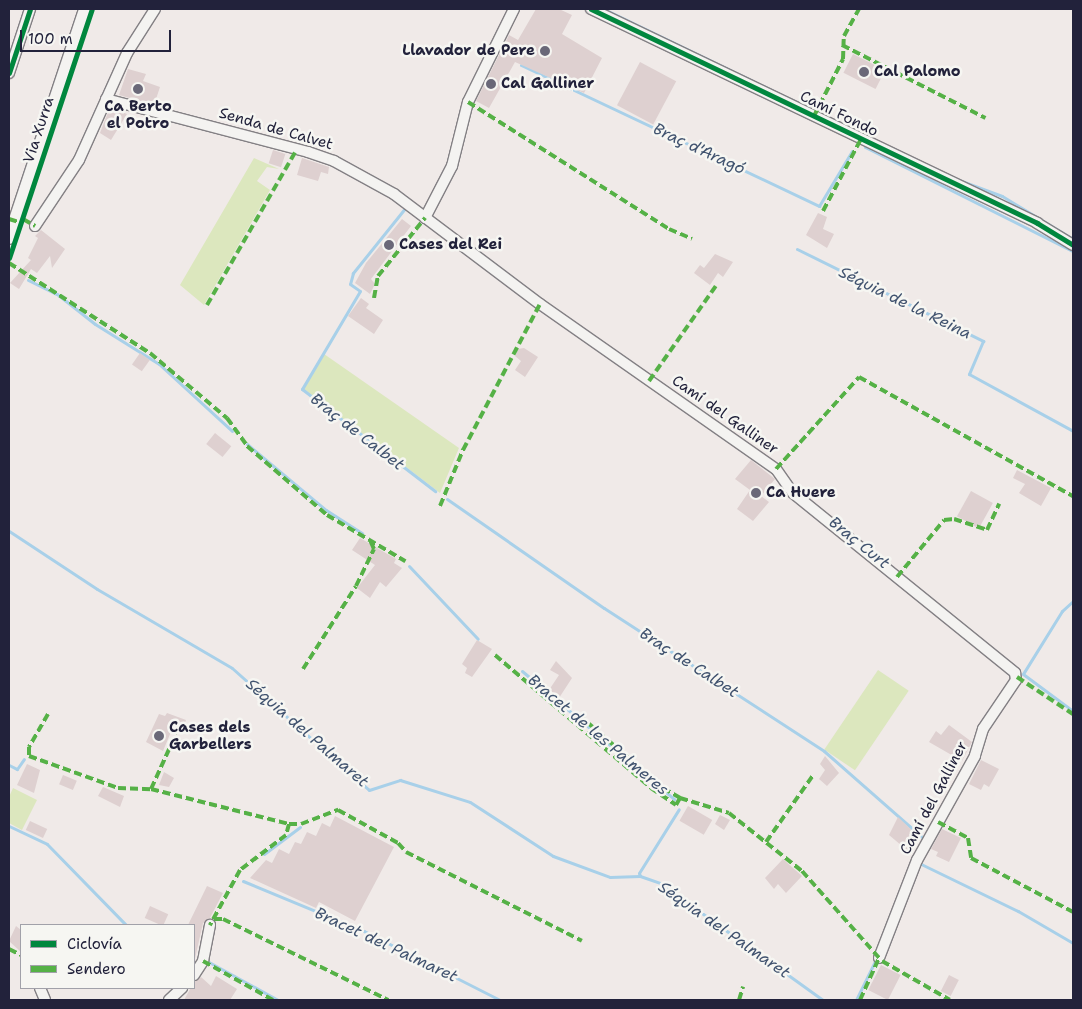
<!DOCTYPE html>
<meta charset="utf-8">
<style>
body{margin:0}
#map{position:relative;width:1082px;height:1009px;overflow:hidden;background:#f0eae8;font-family:"Shantell Sans",sans-serif}
div>[style]{position:absolute}
.green>*{inset:0;background:#dce7be;transform-origin:0 0}
.stream>*{height:3px;margin:-1.5px;padding:0 1.5px;transform-origin:1.5px;border-radius:1.5px;background:#a8d0e9}
.building>*{inset:0;background:#ded0d0;transform-origin:0 0}
.roads{filter:drop-shadow(1px 0 #838084) drop-shadow(-1px 0 #838084) drop-shadow(0 1px #838084) drop-shadow(0 -1px #838084)}
.minor>*{height:10px;margin:-5px;padding:0 5px;transform-origin:5px;border-radius:5px;background:#f4f3f1}
.major>*{height:12px;margin:-6px;padding:0 6px;transform-origin:6px;border-radius:6px;background:#f4f3f1}
.quiet>*{height:4px;margin-top:-2px;transform-origin:0;background:repeating-linear-gradient(90deg,#55b146 0 8px,transparent 0 12px)}
.cycleway>*{height:5px;margin:-2.5px;padding:0 2.5px;transform-origin:2.5px;border-radius:2.5px;background:#00873e}
.dots>*{width:14px;height:14px;translate:-50% -50%;box-sizing:border-box;border:2px solid #f6f6f2;border-radius:50%}
span{translate:-50% -50%;white-space:nowrap;text-align:center;line-height:1.15;-webkit-text-stroke:5px #f6f6f2;paint-order:stroke}
.poi-label{font-size:15px;color:#22223b;font-weight:700}
.right{translate:-100% -50%;text-align:right}
.left{translate:0 -50%;text-align:left}
.street-label{font-size:15px;color:#22223b}
.water-label{font-size:16px;color:#41536f;font-style:italic}
.frame{position:absolute;inset:0;border:10px solid #22223b;pointer-events:none}
.legend{position:absolute;left:20px;top:924px;width:175px;height:65px;box-sizing:border-box;background:#f6f6f2;border:1px solid #a1a1a9;margin:0;padding:6px 9px;list-style:none;font-size:15px;color:#22223b}
.legend li{display:flex;align-items:center;gap:10px;height:25px}
.legend b{width:25px;border:1px solid #a1a1a9}
.scale{position:absolute;left:20px;top:30px;width:151px;height:22px;box-sizing:border-box;border:2px solid #22223b;border-top:0;padding-left:6px;font-size:15px;line-height:18px;white-space:nowrap;color:#22223b;-webkit-text-stroke:4px #f6f6f2;paint-order:stroke}
</style>
<div id="map">
<div class="green">
<i style="clip-path:polygon(254px 158px,279px 169px,267px 167px,257px 181px,270px 190px,204px 305px,180px 285px)"></i>
<i style="clip-path:polygon(324px 354px,459px 448px,440px 493px,304px 389px)"></i>
<i style="left:878px;top:670px;width:37px;height:96px;rotate:34deg"></i>
<i style="clip-path:polygon(13px 788px,37px 800px,22px 830px,9px 823px,9px 797px)"></i>
</div>
<div class="stream">
<i style="left:604px;top:9px;width:230px;rotate:25.8deg"></i>
<i style="left:521px;top:65px;width:330px;rotate:25.3deg"></i>
<i style="left:819px;top:206px;width:64px;rotate:-59deg"></i>
<i style="left:820px;top:113px;width:47px;rotate:26.6deg"></i>
<i style="left:865px;top:147px;width:233px;rotate:26.6deg"></i>
<i style="left:956px;top:179px;width:49px;rotate:20.3deg"></i>
<i style="left:1002px;top:196px;width:83px;rotate:31.2deg"></i>
<i style="left:406px;top:207px;width:85px;rotate:128.8deg"></i>
<i style="left:353px;top:273px;width:11px;rotate:105deg"></i>
<i style="left:350px;top:284px;width:12px;rotate:35deg"></i>
<i style="left:360px;top:291px;width:114px;rotate:120.6deg"></i>
<i style="left:302px;top:389px;width:168px;rotate:37.5deg"></i>
<i style="left:797px;top:249px;width:208px;rotate:26.3deg"></i>
<i style="left:983px;top:341px;width:36px;rotate:113deg"></i>
<i style="left:969px;top:374px;width:119px;rotate:28.7deg"></i>
<i style="left:28px;top:280px;width:32px;rotate:26deg"></i>
<i style="left:57px;top:294px;width:48px;rotate:38.3deg"></i>
<i style="left:95px;top:324px;width:75px;rotate:32deg"></i>
<i style="left:159px;top:364px;width:99px;rotate:42.5deg"></i>
<i style="left:247px;top:444px;width:103px;rotate:39.9deg"></i>
<i style="left:326px;top:510px;width:43px;rotate:32.6deg"></i>
<i style="left:447px;top:499px;width:191px;rotate:34.8deg"></i>
<i style="left:604px;top:608px;width:262px;rotate:33deg"></i>
<i style="left:824px;top:751px;width:132px;rotate:41.3deg"></i>
<i style="left:9px;top:531px;width:105px;rotate:33.4deg"></i>
<i style="left:97px;top:589px;width:156px;rotate:30.3deg"></i>
<i style="left:232px;top:668px;width:183px;rotate:41.7deg"></i>
<i style="left:369px;top:790px;width:33px;rotate:-18deg"></i>
<i style="left:400px;top:780px;width:73px;rotate:17.4deg"></i>
<i style="left:470px;top:802px;width:99px;rotate:33deg"></i>
<i style="left:553px;top:856px;width:61px;rotate:20.2deg"></i>
<i style="left:610px;top:877px;width:30px;rotate:-2deg"></i>
<i style="left:640px;top:876px;width:21px;rotate:19deg"></i>
<i style="left:660px;top:883px;width:201px;rotate:35.7deg"></i>
<i style="left:409px;top:566px;width:100px;rotate:46.6deg"></i>
<i style="left:1073px;top:601px;width:15px;rotate:138deg"></i>
<i style="left:1062px;top:611px;width:74px;rotate:121.8deg"></i>
<i style="left:1023px;top:674px;width:62px;rotate:36.5deg"></i>
<i style="left:522px;top:671px;width:199px;rotate:40.1deg"></i>
<i style="left:9px;top:765px;width:9px;rotate:27deg"></i>
<i style="left:17px;top:769px;width:12px;rotate:-55deg"></i>
<i style="left:9px;top:826px;width:42px;rotate:25.3deg"></i>
<i style="left:47px;top:844px;width:113px;rotate:45.7deg"></i>
<i style="left:264px;top:854px;width:45px;rotate:-36.9deg"></i>
<i style="left:921px;top:864px;width:108px;rotate:25.9deg"></i>
<i style="left:1018px;top:911px;width:64px;rotate:30.2deg"></i>
<i style="left:640px;top:876px;width:3px;rotate:-108deg"></i>
<i style="left:639px;top:873px;width:75px;rotate:-58deg"></i>
<i style="left:243px;top:881px;width:131px;rotate:22.5deg"></i>
<i style="left:364px;top:931px;width:153px;rotate:26.9deg"></i>
<i style="left:207px;top:961px;width:81px;rotate:28.8deg"></i>
<i style="left:856px;top:1000px;width:43px;rotate:-64deg"></i>
</div>
<div class="building">
<i style="clip-path:polygon(536px 9px,559px 9px,572px 15px,562px 34px,602px 58px,584px 93px,515px 62px,489px 108px,476px 101px,509px 35px,518px 40px)"></i>
<i style="left:853px;top:54px;width:36px;height:21px;rotate:27deg"></i>
<i style="left:640px;top:62px;width:41px;height:49px;rotate:28deg"></i>
<i style="clip-path:polygon(128px 69px,146px 74px,143px 81px,160px 87px,154px 105px,119px 95px)"></i>
<i style="clip-path:polygon(110px 107px,127px 114px,111px 140px,100px 133px)"></i>
<i style="left:273px;top:150px;width:13px;height:14px;rotate:18deg"></i>
<i style="clip-path:polygon(302px 158px,329px 167px,328px 174px,321px 172px,318px 181px,297px 175px)"></i>
<i style="clip-path:polygon(818px 213px,827px 217px,823px 229px,834px 234px,827px 248px,806px 235px)"></i>
<i style="clip-path:polygon(402px 219px,411px 226px,371px 279px,375px 284px,370px 294px,355px 283px,366px 263px)"></i>
<i style="clip-path:polygon(41px 230px,65px 249px,52px 268px,50px 256px,37px 273px,31px 269px,19px 289px,10px 283px,31px 260px,28px 258px,38px 238px,35px 236px)"></i>
<i style="clip-path:polygon(715px 254px,733px 262px,723px 277px,718px 273px,710px 285px,694px 273px,700px 265px,704px 268px)"></i>
<i style="clip-path:polygon(361px 298px,369px 304px,366px 308px,383px 320px,374px 334px,348px 316px)"></i>
<i style="clip-path:polygon(524px 348px,538px 357px,525px 377px,515px 370px,521px 361px,515px 356px,518px 349px)"></i>
<i style="left:140px;top:353px;width:12px;height:14px;rotate:35deg"></i>
<i style="left:215px;top:433px;width:21px;height:14px;rotate:39deg"></i>
<i style="clip-path:polygon(751px 460px,775px 479px,761px 496px,769px 502px,753px 521px,737px 509px,750px 490px,735px 479px)"></i>
<i style="clip-path:polygon(1017px 470px,1051px 488px,1041px 506px,1019px 493px,1025px 484px,1013px 478px)"></i>
<i style="left:971px;top:491px;width:25px;height:29px;rotate:29deg"></i>
<i style="clip-path:polygon(360px 538px,396px 559px,394px 563px,402px 568px,386px 587px,380px 582px,370px 598px,357px 588px,375px 565px,352px 550px)"></i>
<i style="clip-path:polygon(477px 640px,492px 649px,472px 677px,465px 673px,467px 668px,462px 664px)"></i>
<i style="clip-path:polygon(556px 661px,572px 678px,559px 698px,549px 690px,559px 675px,550px 670px)"></i>
<i style="clip-path:polygon(167px 713px,186px 720px,182px 730px,173px 727px,163px 751px,146px 742px,159px 714px,165px 716px)"></i>
<i style="clip-path:polygon(949px 725px,972px 742px,962px 761px,929px 742px,936px 731px,941px 735px)"></i>
<i style="clip-path:polygon(825px 756px,839px 773px,827px 786px,819px 779px,825px 770px,820px 764px)"></i>
<i style="clip-path:polygon(981px 760px,999px 769px,989px 787px,984px 784px,981px 790px,969px 784px)"></i>
<i style="clip-path:polygon(27px 764px,40px 770px,34px 793px,17px 785px)"></i>
<i style="clip-path:polygon(164px 772px,174px 778px,169px 787px,159px 785px)"></i>
<i style="left:63px;top:775px;width:15px;height:10px;rotate:23deg"></i>
<i style="clip-path:polygon(103px 787px,124px 796px,120px 807px,98px 796px)"></i>
<i style="left:688px;top:806px;width:28px;height:17px;rotate:30deg"></i>
<i style="clip-path:polygon(720px 815px,730px 820px,724px 830px,715px 824px)"></i>
<i style="clip-path:polygon(335px 816px,394px 847px,355px 921px,319px 902px,316px 908px,250px 878px,266px 860px,272px 863px,279px 849px,289px 854px,295px 842px,301px 844px,307px 832px,316px 836px,322px 823px,330px 827px)"></i>
<i style="clip-path:polygon(898px 817px,919px 837px,908px 851px,889px 835px)"></i>
<i style="left:30px;top:821px;width:19px;height:10px;rotate:25deg"></i>
<i style="clip-path:polygon(942px 829px,961px 838px,949px 862px,936px 856px,938px 852px,931px 849px)"></i>
<i style="clip-path:polygon(783px 859px,802px 876px,786px 893px,778px 884px,774px 889px,765px 878px)"></i>
<i style="clip-path:polygon(207px 886px,223px 893px,210px 918px,203px 923px,194px 963px,194px 925px,188px 925px)"></i>
<i style="left:150px;top:906px;width:20px;height:13px;rotate:24deg"></i>
<i style="clip-path:polygon(16px 926px,21px 930px,21px 952px,9px 941px)"></i>
<i style="left:881px;top:965px;width:22px;height:28px;rotate:27deg"></i>
<i style="left:949px;top:975px;width:11px;height:18px;rotate:27deg"></i>
<i style="clip-path:polygon(216px 976px,237px 989px,230px 1000px,184px 1000px,194px 982px,201px 977px,211px 986px)"></i>
</div>
<div class="roads">
<div class="minor">
<i style="left:591px;top:9px;width:495px;rotate:25.6deg"></i>
<i style="left:1037px;top:223px;width:42px;rotate:31.4deg"></i>
<i style="left:9px;top:73px;width:67px;rotate:-71.8deg"></i>
<i style="left:106px;top:99px;width:209px;rotate:14.7deg"></i>
<i style="left:308px;top:152px;width:28px;rotate:19deg"></i>
<i style="left:334px;top:161px;width:68px;rotate:28.8deg"></i>
<i style="left:394px;top:194px;width:183px;rotate:37deg"></i>
<i style="left:540px;top:304px;width:288px;rotate:35deg"></i>
<i style="left:776px;top:469px;width:29px;rotate:55deg"></i>
<i style="left:793px;top:493px;width:286px;rotate:39deg"></i>
<i style="left:1015px;top:673px;width:7px;rotate:82deg"></i>
<i style="left:1016px;top:680px;width:59px;rotate:124deg"></i>
<i style="left:983px;top:729px;width:28px;rotate:107deg"></i>
<i style="left:975px;top:756px;width:119px;rotate:119.1deg"></i>
<i style="left:917px;top:860px;width:105px;rotate:111.2deg"></i>
<i style="left:425px;top:218px;width:59px;rotate:-62.6deg"></i>
<i style="left:452px;top:166px;width:66px;rotate:-76deg"></i>
<i style="left:468px;top:102px;width:104px;rotate:-63.7deg"></i>
<i style="left:35px;top:226px;width:79px;rotate:-56.3deg"></i>
<i style="left:79px;top:160px;width:117px;rotate:-65.8deg"></i>
<i style="left:127px;top:53px;width:52px;rotate:-57.5deg"></i>
<i style="left:194px;top:975px;width:17px;rotate:-57deg"></i>
<i style="left:203px;top:961px;width:37px;rotate:-79deg"></i>
<i style="left:40px;top:988px;width:13px;rotate:67deg"></i>
<i style="left:169px;top:1000px;width:18px;rotate:-43deg"></i>
</div>
<div class="major">
<i style="left:9px;top:238px;width:241px;rotate:-71.6deg"></i>
</div>
</div>
<div class="quiet">
<i style="left:842px;top:45px;width:161px;rotate:27deg"></i>
<i style="left:468px;top:102px;width:238px;rotate:32.3deg"></i>
<i style="left:669px;top:229px;width:25px;rotate:23deg"></i>
<i style="left:814px;top:116px;width:64px;rotate:-63deg"></i>
<i style="left:843px;top:59px;width:23px;rotate:-88deg"></i>
<i style="left:844px;top:36px;width:31px;rotate:-61deg"></i>
<i style="left:823px;top:211px;width:81px;rotate:-62.2deg"></i>
<i style="left:9px;top:219px;width:14px;rotate:17deg"></i>
<i style="left:23px;top:219px;width:14px;rotate:30deg"></i>
<i style="left:9px;top:263px;width:167px;rotate:32.6deg"></i>
<i style="left:150px;top:353px;width:101px;rotate:40.2deg"></i>
<i style="left:227px;top:418px;width:34px;rotate:54deg"></i>
<i style="left:247px;top:446px;width:106px;rotate:40.8deg"></i>
<i style="left:327px;top:515px;width:91px;rotate:30.5deg"></i>
<i style="left:374px;top:298px;width:22px;rotate:-80deg"></i>
<i style="left:378px;top:276px;width:75px;rotate:-51deg"></i>
<i style="left:207px;top:305px;width:180px;rotate:-60deg"></i>
<i style="left:649px;top:381px;width:120px;rotate:-54.9deg"></i>
<i style="left:776px;top:469px;width:124px;rotate:-47.9deg"></i>
<i style="left:859px;top:377px;width:245px;rotate:29.1deg"></i>
<i style="left:440px;top:506px;width:61px;rotate:-67.7deg"></i>
<i style="left:463px;top:450px;width:165px;rotate:-62.2deg"></i>
<i style="left:897px;top:577px;width:74px;rotate:-50.5deg"></i>
<i style="left:944px;top:520px;width:10px;rotate:-6deg"></i>
<i style="left:954px;top:519px;width:35px;rotate:18deg"></i>
<i style="left:987px;top:530px;width:29px;rotate:-65deg"></i>
<i style="left:495px;top:655px;width:205px;rotate:40.4deg"></i>
<i style="left:651px;top:788px;width:30px;rotate:34deg"></i>
<i style="left:676px;top:805px;width:8px;rotate:-60deg"></i>
<i style="left:303px;top:669px;width:98px;rotate:-57.4deg"></i>
<i style="left:356px;top:586px;width:41px;rotate:-64.1deg"></i>
<i style="left:374px;top:549px;width:10px;rotate:-114deg"></i>
<i style="left:1017px;top:677px;width:67px;rotate:33.5deg"></i>
<i style="left:48px;top:714px;width:38px;rotate:120deg"></i>
<i style="left:29px;top:747px;width:9px;rotate:90deg"></i>
<i style="left:29px;top:756px;width:95px;rotate:19.8deg"></i>
<i style="left:118px;top:788px;width:33px;rotate:2deg"></i>
<i style="left:151px;top:789px;width:142px;rotate:14.2deg"></i>
<i style="left:289px;top:824px;width:11px;rotate:105deg"></i>
<i style="left:286px;top:835px;width:58px;rotate:142.7deg"></i>
<i style="left:240px;top:870px;width:63px;rotate:118.6deg"></i>
<i style="left:580px;top:716px;width:110px;rotate:40.9deg"></i>
<i style="left:663px;top:788px;width:20px;rotate:30deg"></i>
<i style="left:680px;top:798px;width:51px;rotate:17deg"></i>
<i style="left:729px;top:813px;width:93px;rotate:38.5deg"></i>
<i style="left:802px;top:871px;width:120px;rotate:48.4deg"></i>
<i style="left:882px;top:961px;width:78px;rotate:29.8deg"></i>
<i style="left:151px;top:789px;width:60px;rotate:-65.6deg"></i>
<i style="left:938px;top:822px;width:34px;rotate:28deg"></i>
<i style="left:968px;top:838px;width:20px;rotate:81deg"></i>
<i style="left:971px;top:858px;width:115px;rotate:27.9deg"></i>
<i style="left:289px;top:824px;width:12px"></i>
<i style="left:301px;top:824px;width:40px;rotate:-21deg"></i>
<i style="left:338px;top:810px;width:68px;rotate:28.8deg"></i>
<i style="left:398px;top:843px;width:12px;rotate:48deg"></i>
<i style="left:406px;top:852px;width:197px;rotate:26.8deg"></i>
<i style="left:766px;top:842px;width:83px;rotate:-54.8deg"></i>
<i style="left:214px;top:919px;width:9px"></i>
<i style="left:223px;top:919px;width:184px;rotate:26.1deg"></i>
<i style="left:9px;top:949px;width:13px;rotate:27deg"></i>
<i style="left:203px;top:961px;width:80px;rotate:29.1deg"></i>
<i style="left:739px;top:1000px;width:14px;rotate:-73deg"></i>
<i style="left:860px;top:1000px;width:46px;rotate:-65.7deg"></i>
</div>
<div class="cycleway">
<i style="left:591px;top:9px;width:495px;rotate:25.6deg"></i>
<i style="left:1037px;top:223px;width:42px;rotate:31.4deg"></i>
<i style="left:9px;top:73px;width:67px;rotate:-71.8deg"></i>
<i style="left:9px;top:258px;width:262px;rotate:-71.6deg"></i>
</div>
<div class="dots">
<i style="left:545px;top:51px;background:#6a6878"></i>
<i style="left:864px;top:72px;background:#6a6878"></i>
<i style="left:491px;top:84px;background:#6a6878"></i>
<i style="left:138px;top:89px;background:#6a6878"></i>
<i style="left:389px;top:245px;background:#6a6878"></i>
<i style="left:756px;top:493px;background:#6a6878"></i>
<i style="left:159px;top:736px;background:#6a6878"></i>
</div>
<div class="poi-label">
<span class="right" style="left:535px;top:51px">Llavador de Pere</span>
<span class="left" style="left:874px;top:72px">Cal Palomo</span>
<span class="left" style="left:501px;top:84px">Cal Galliner</span>
<span style="left:138px;top:115px">Ca Berto<br>el Potro</span>
<span class="left" style="left:399px;top:245px">Cases del Rei</span>
<span class="left" style="left:766px;top:493px">Ca Huere</span>
<span class="left" style="left:169px;top:736px">Cases dels<br>Garbellers</span>
</div>
<div class="street-label">
<span style="left:839px;top:114px;rotate:26deg">Camí Fondo</span>
<span style="left:276px;top:129px;rotate:16deg">Senda de Calvet</span>
<span style="left:39px;top:130px;rotate:-72deg">Via Xurra</span>
<span style="left:725px;top:415px;rotate:35deg">Camí del Galliner</span>
<span style="left:934px;top:798px;rotate:-62deg">Camí del Galliner</span>
</div>
<div class="water-label">
<span style="left:699px;top:149px;rotate:25deg">Braç d'Aragó</span>
<span style="left:905px;top:303px;rotate:26deg">Séquia de la Reina</span>
<span style="left:357px;top:432px;rotate:38deg">Braç de Calbet</span>
<span style="left:859px;top:543px;rotate:39deg">Braç Curt</span>
<span style="left:689px;top:663px;rotate:33deg">Braç de Calbet</span>
<span style="left:307px;top:733px;rotate:41deg">Séquia del Palmaret</span>
<span style="left:598px;top:735px;rotate:40deg">Bracet de les Palmeres</span>
<span style="left:724px;top:930px;rotate:35deg">Séquia del Palmaret</span>
<span style="left:386px;top:945px;rotate:25deg">Bracet del Palmaret</span>
</div>
<div class="frame"></div>
<ul class="legend">
<li><b style="height:6px;background:#00873e"></b>Ciclovía</li>
<li><b style="height:6px;background:#55b146"></b>Sendero</li>
</ul>
<div class="scale">100 m</div>
</div>
